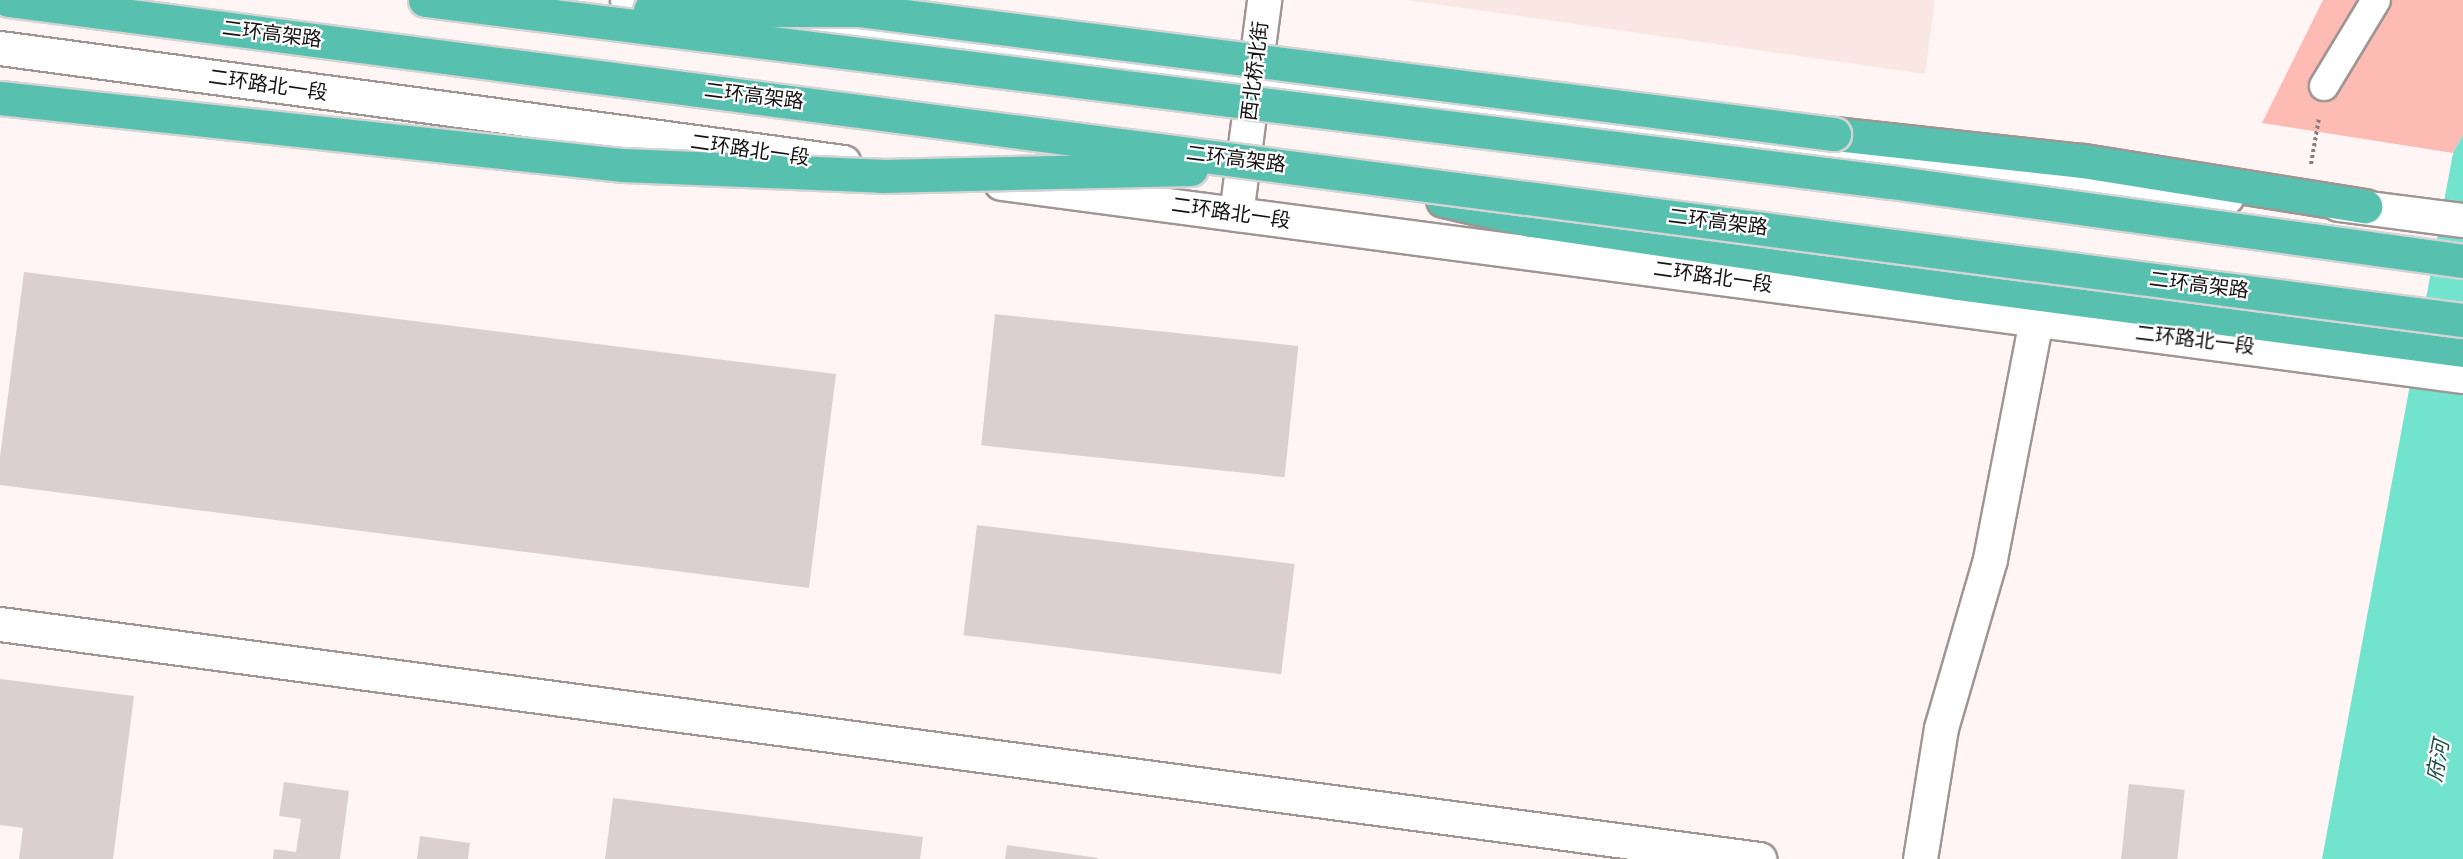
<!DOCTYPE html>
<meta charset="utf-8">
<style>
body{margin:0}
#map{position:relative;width:2463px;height:859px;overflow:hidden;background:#fef5f4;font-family:Montserrat,"Noto Sans SC",sans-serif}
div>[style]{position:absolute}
.built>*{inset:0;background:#fae7e4}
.green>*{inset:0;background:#febbb3}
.water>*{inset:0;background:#72e4ce}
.building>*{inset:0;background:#dbd0cf;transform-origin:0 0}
.path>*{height:4px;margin-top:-2px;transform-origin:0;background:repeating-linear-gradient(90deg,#847e7d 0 3px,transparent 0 6px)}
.roads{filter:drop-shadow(2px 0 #9f9593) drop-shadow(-2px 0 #9f9593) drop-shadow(0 2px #9f9593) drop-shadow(0 -2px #9f9593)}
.pedestrian>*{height:28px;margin:-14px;padding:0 14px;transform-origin:14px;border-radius:14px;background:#fff}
.minor>*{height:33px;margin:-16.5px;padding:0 16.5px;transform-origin:16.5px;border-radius:16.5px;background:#fff}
.tertiary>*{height:33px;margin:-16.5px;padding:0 16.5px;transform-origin:16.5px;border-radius:16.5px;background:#fff}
.secondary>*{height:33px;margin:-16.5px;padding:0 16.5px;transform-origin:16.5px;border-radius:16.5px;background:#fff}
.trunk>*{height:33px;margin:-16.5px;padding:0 16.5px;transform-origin:16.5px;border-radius:16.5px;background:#58c0af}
.bridges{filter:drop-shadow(2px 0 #d5d4d4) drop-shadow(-2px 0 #d5d4d4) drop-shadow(0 2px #d5d4d4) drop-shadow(0 -2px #d5d4d4)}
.trunk-bridge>*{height:33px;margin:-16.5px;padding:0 16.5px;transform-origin:16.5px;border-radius:16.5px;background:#58c0af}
span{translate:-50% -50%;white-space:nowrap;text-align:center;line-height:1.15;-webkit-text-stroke:4.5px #fff;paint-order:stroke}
.street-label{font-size:20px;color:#141110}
.water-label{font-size:21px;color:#205248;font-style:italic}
</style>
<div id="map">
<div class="built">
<i style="clip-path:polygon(1406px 0,1935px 0,1925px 74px)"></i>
</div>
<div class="green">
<i style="clip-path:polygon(2323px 0,2463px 0,2463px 135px,2453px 153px,2262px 123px)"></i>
</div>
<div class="water">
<i style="clip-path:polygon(2463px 135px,2463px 859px,2322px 859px,2453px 153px)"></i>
</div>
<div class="building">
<i style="clip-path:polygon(24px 272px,836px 374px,809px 588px,0 485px,0 457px)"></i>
<i style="left:995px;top:314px;width:305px;height:132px;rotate:6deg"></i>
<i style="left:977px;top:525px;width:320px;height:111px;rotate:7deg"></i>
<i style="clip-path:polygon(0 679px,134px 696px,113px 859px,19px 859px,23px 828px,0 825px)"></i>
<i style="clip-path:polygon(284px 782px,349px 791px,340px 859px,273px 859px,274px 849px,296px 852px,301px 819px,279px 816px)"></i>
<i style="left:2129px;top:784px;width:56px;height:76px;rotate:6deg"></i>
<i style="clip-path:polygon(613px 798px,923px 837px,920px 859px,605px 859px)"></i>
<i style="clip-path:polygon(420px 836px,470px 843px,468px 859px,417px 859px)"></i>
<i style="clip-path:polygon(1007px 845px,1098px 858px,1098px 859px,1005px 859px)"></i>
</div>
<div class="path">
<i style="left:2311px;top:164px;width:47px;rotate:-80.1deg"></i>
</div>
<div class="roads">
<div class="pedestrian">
<i style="left:2324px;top:86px;width:100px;rotate:-58.8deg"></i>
</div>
<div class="minor">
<i style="left:0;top:624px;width:1775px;rotate:7.61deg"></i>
<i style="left:1920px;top:859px;width:133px;rotate:-80.9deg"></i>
<i style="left:1941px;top:728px;width:176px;rotate:-73.8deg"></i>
<i style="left:1990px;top:559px;width:244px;rotate:-79.1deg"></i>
</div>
<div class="tertiary">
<i style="left:1236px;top:214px;width:216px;rotate:-82.5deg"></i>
</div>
<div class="secondary">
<i style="left:627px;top:0;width:55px;rotate:7.3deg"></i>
<i style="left:790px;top:21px;width:1299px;rotate:7.3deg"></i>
<i style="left:2078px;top:186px;width:149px;rotate:4.2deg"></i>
<i style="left:0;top:48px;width:851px;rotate:7.7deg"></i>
<i style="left:1001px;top:183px;width:1475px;rotate:7.52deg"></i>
<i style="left:2338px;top:204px;width:126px;rotate:7.3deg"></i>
</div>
<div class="trunk">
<i style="left:1834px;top:134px;width:250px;rotate:6.2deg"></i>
<i style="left:2083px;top:161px;width:286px;rotate:9.1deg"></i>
<i style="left:1443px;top:200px;width:90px;rotate:12.8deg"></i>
<i style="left:1531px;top:220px;width:431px;rotate:8.4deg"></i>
<i style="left:1957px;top:283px;width:510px;rotate:7.54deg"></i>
</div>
</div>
<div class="bridges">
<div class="trunk-bridge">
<i style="left:8px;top:0;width:2476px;rotate:7.43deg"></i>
<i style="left:425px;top:0;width:1477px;rotate:7.08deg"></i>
<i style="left:1891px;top:182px;width:577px;rotate:7.86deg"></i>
<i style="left:650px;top:10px;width:208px"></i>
<i style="left:858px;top:10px;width:984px;rotate:7.24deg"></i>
<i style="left:0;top:98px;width:627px;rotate:6.14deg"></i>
<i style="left:623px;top:165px;width:258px;rotate:2.4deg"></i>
<i style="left:881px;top:176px;width:310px;rotate:-1.3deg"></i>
</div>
</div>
<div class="street-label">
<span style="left:272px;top:34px;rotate:7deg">二环高架路</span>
<span style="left:1255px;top:71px;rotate:-83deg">西北桥北街</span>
<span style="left:268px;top:85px;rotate:8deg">二环路北一段</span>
<span style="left:754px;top:96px;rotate:7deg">二环高架路</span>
<span style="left:750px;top:150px;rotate:8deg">二环路北一段</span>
<span style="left:1236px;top:159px;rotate:7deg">二环高架路</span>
<span style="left:1231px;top:213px;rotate:8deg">二环路北一段</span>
<span style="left:1718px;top:222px;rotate:7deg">二环高架路</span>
<span style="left:1713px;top:277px;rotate:8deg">二环路北一段</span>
<span style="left:2199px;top:285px;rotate:7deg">二环高架路</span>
<span style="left:2195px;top:340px;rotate:7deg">二环路北一段</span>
</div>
<div class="water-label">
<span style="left:2438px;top:761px;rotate:-79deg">府河</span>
</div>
</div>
